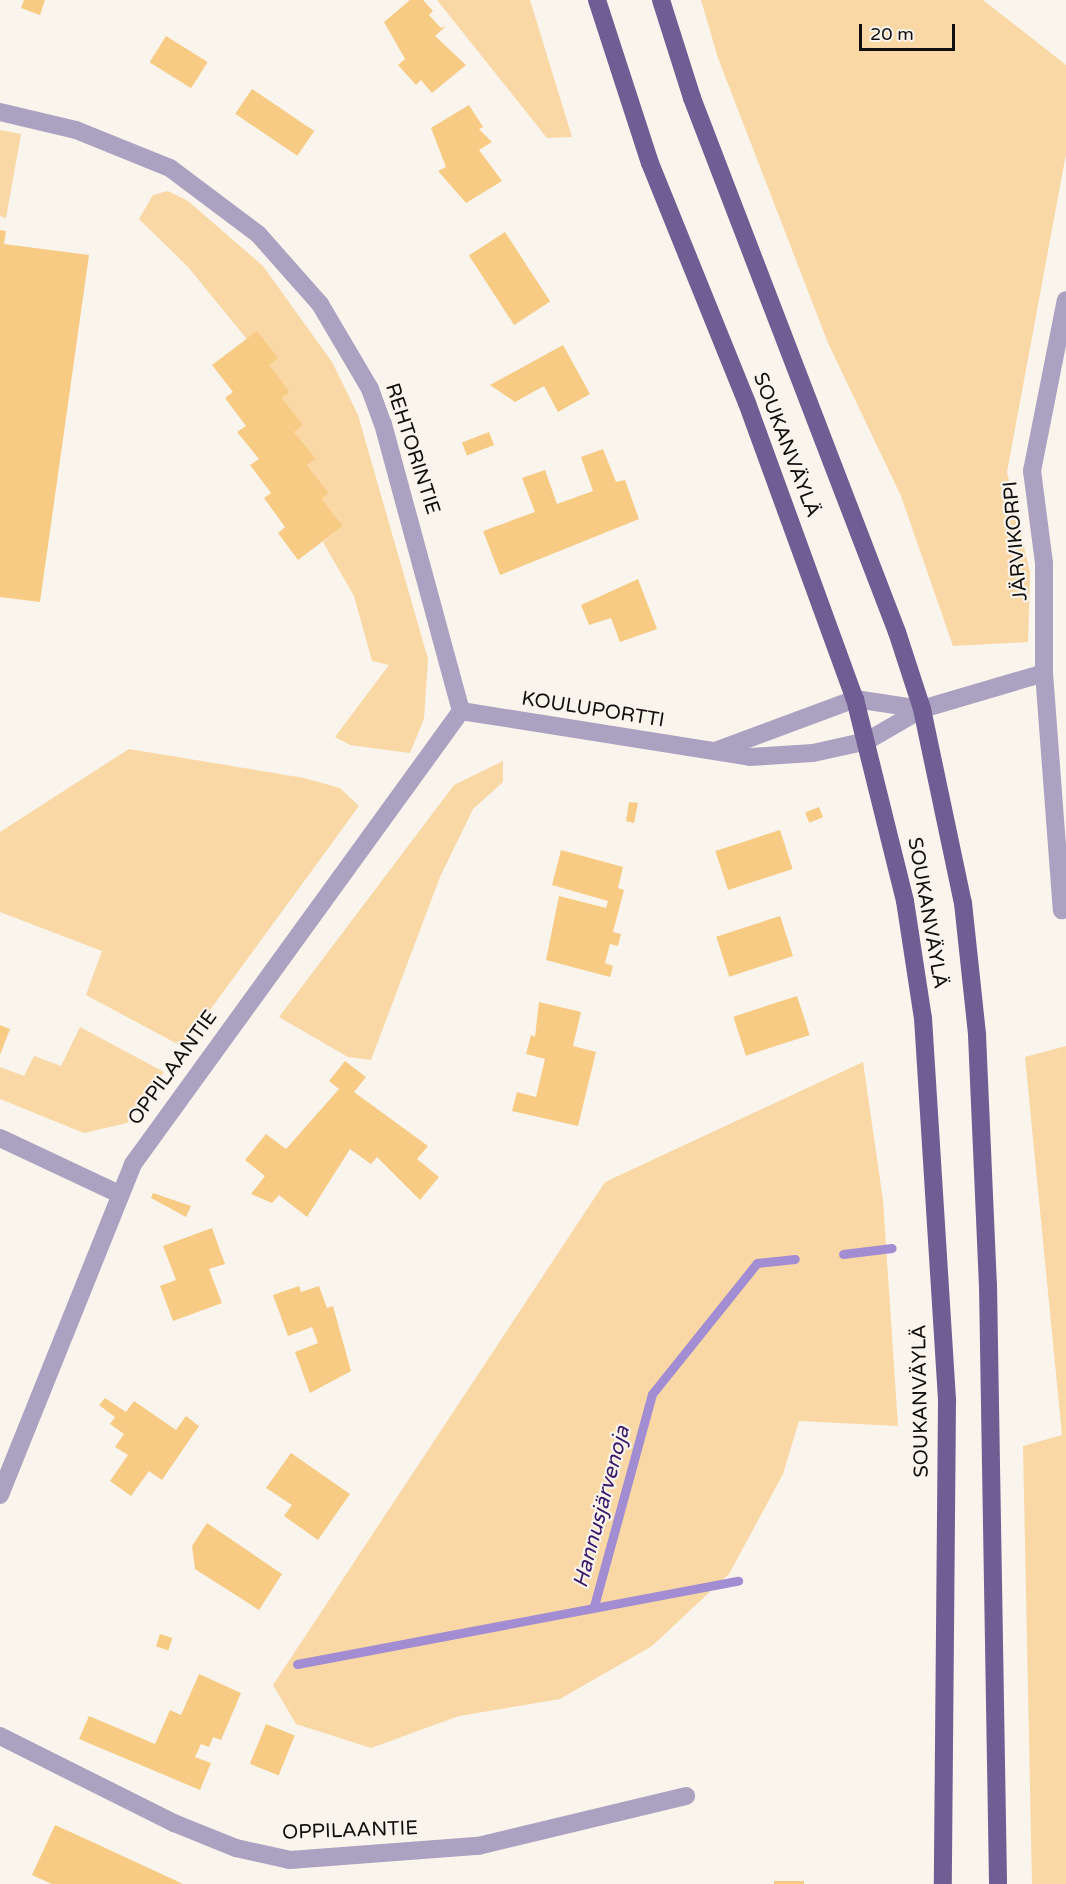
<!DOCTYPE html>
<meta charset="utf-8">
<style>
body{margin:0}
#map{position:relative;width:1066px;height:1884px;overflow:hidden;background:#f9f4ec;font-family:"Varela Round",sans-serif}
div>[style]{position:absolute}
.green>*{inset:0;background:#f9d8a5}
.stream>*{height:9px;margin:-4.5px;padding:0 4.5px;transform-origin:4.5px;border-radius:4.5px;background:#a38dd2}
.building>*{inset:0;background:#f8cb85;transform-origin:0 0}
.minor>*{height:18px;margin:-9px;padding:0 9px;transform-origin:9px;border-radius:9px;background:#aba2c1}
.primary>*{height:18px;margin:-9px;padding:0 9px;transform-origin:9px;border-radius:9px;background:#6f5d94}
span{translate:-50% -50%;white-space:nowrap;text-align:center;line-height:1.15;-webkit-text-stroke:4.5px #f9f4ec;paint-order:stroke}
.street-label{font-size:20px;color:#110f0d}
.water-label{font-size:21px;color:#3b1768;font-style:italic}
.scale{position:absolute;left:859px;top:24px;width:96px;height:27px;box-sizing:border-box;border:3px solid #110f0d;border-top:0;padding-left:8px;font-size:18px;line-height:21px;white-space:nowrap;color:#110f0d;-webkit-text-stroke:4px #f9f4ec;paint-order:stroke}
</style>
<div id="map">
<div class="green">
<i style="clip-path:polygon(437px 0,530px 0,572px 137px,547px 138px)"></i>
<i style="clip-path:polygon(701px 0,983px 0,1066px 65px,1066px 154px,1007px 472px,1030px 573px,1028px 642px,953px 646px,901px 496px,828px 343px,718px 58px)"></i>
<i style="clip-path:polygon(0 130px,21px 134px,6px 218px,0 216px)"></i>
<i style="clip-path:polygon(168px 191px,188px 201px,263px 266px,332px 362px,358px 415px,428px 659px,424px 719px,410px 753px,350px 745px,335px 737px,389px 665px,372px 661px,354px 596px,323px 542px,343px 526px,322px 499px,329px 493px,307px 465px,315px 459px,294px 432px,302px 425px,282px 398px,290px 392px,188px 267px,139px 219px,153px 195px)"></i>
<i style="clip-path:polygon(129px 749px,304px 778px,340px 788px,359px 806px,183px 1047px,86px 995px,102px 951px,0 912px,0 832px)"></i>
<i style="clip-path:polygon(503px 761px,503px 782px,473px 809px,440px 877px,371px 1060px,348px 1057px,279px 1017px,454px 785px)"></i>
<i style="clip-path:polygon(80px 1027px,164px 1072px,127px 1123px,84px 1133px,0 1099px,0 1067px,24px 1076px,34px 1056px,61px 1066px)"></i>
<i style="clip-path:polygon(1066px 1046px,1066px 1884px,1032px 1884px,1023px 1446px,1062px 1435px,1025px 1057px)"></i>
<i style="clip-path:polygon(863px 1062px,883px 1200px,898px 1426px,799px 1421px,783px 1474px,729px 1574px,652px 1646px,560px 1699px,459px 1716px,371px 1748px,296px 1724px,273px 1685px,605px 1182px)"></i>
</div>
<div class="stream">
<i style="left:843px;top:1254px;width:49px;rotate:-7deg"></i>
<i style="left:594px;top:1606px;width:220px;rotate:-74.7deg"></i>
<i style="left:652px;top:1394px;width:168px;rotate:-51.3deg"></i>
<i style="left:757px;top:1263px;width:38px;rotate:-6deg"></i>
<i style="left:297px;top:1664px;width:449px;rotate:-10.7deg"></i>
</div>
<div class="building">
<i style="clip-path:polygon(24px 0,45px 0,40px 15px,21px 8px)"></i>
<i style="clip-path:polygon(410px 0,423px 0,433px 11px,429px 15px,441px 28px,446px 26px,435px 36px,466px 65px,432px 93px,421px 80px,416px 85px,398px 65px,405px 59px,384px 22px)"></i>
<i style="left:166px;top:36px;width:49px;height:31px;rotate:32deg"></i>
<i style="left:252px;top:89px;width:75px;height:30px;rotate:34deg"></i>
<i style="clip-path:polygon(469px 105px,483px 127px,479px 129px,492px 142px,479px 150px,502px 181px,466px 203px,438px 171px,446px 167px,431px 128px)"></i>
<i style="clip-path:polygon(0 230px,6px 231px,4px 244px,89px 255px,40px 602px,0 597px)"></i>
<i style="left:505px;top:232px;width:83px;height:43px;rotate:57deg"></i>
<i style="clip-path:polygon(257px 331px,278px 358px,269px 365px,290px 392px,282px 398px,303px 425px,294px 432px,316px 459px,307px 465px,329px 493px,322px 499px,343px 526px,298px 560px,278px 533px,285px 527px,264px 498px,271px 493px,250px 465px,259px 459px,237px 432px,246px 426px,225px 398px,233px 392px,212px 365px)"></i>
<i style="clip-path:polygon(563px 345px,590px 394px,558px 412px,544px 386px,515px 402px,490px 385px)"></i>
<i style="left:489px;top:432px;width:14px;height:29px;rotate:69deg"></i>
<i style="clip-path:polygon(603px 449px,616px 482px,625px 480px,639px 519px,500px 575px,483px 531px,535px 512px,522px 478px,545px 470px,557px 504px,593px 491px,581px 457px)"></i>
<i style="clip-path:polygon(638px 579px,657px 629px,620px 642px,611px 618px,589px 625px,581px 605px)"></i>
<i style="clip-path:polygon(629px 802px,638px 803px,634px 823px,626px 821px)"></i>
<i style="left:819px;top:807px;width:11px;height:15px;rotate:68deg"></i>
<i style="left:780px;top:830px;width:41px;height:68px;rotate:72deg"></i>
<i style="clip-path:polygon(561px 850px,623px 867px,618px 888px,624px 890px,613px 932px,621px 934px,618px 946px,610px 944px,605px 963px,613px 966px,610px 977px,546px 960px,559px 896px,606px 908px,608px 901px,552px 885px)"></i>
<i style="left:780px;top:916px;width:42px;height:67px;rotate:72deg"></i>
<i style="left:797px;top:996px;width:41px;height:67px;rotate:72deg"></i>
<i style="clip-path:polygon(539px 1002px,581px 1012px,573px 1046px,596px 1052px,578px 1126px,512px 1111px,517px 1092px,536px 1097px,545px 1059px,526px 1054px,531px 1035px,535px 1037px)"></i>
<i style="clip-path:polygon(0 1025px,10px 1029px,0 1055px)"></i>
<i style="clip-path:polygon(345px 1061px,366px 1077px,354px 1092px,428px 1146px,417px 1159px,439px 1177px,420px 1200px,377px 1157px,371px 1164px,350px 1149px,307px 1217px,279px 1195px,272px 1203px,251px 1194px,265px 1176px,245px 1160px,266px 1134px,286px 1149px,339px 1089px,329px 1081px)"></i>
<i style="clip-path:polygon(153px 1193px,191px 1206px,186px 1217px,151px 1198px)"></i>
<i style="clip-path:polygon(212px 1228px,225px 1264px,209px 1269px,222px 1303px,173px 1321px,160px 1286px,176px 1280px,163px 1246px)"></i>
<i style="clip-path:polygon(299px 1286px,301px 1292px,319px 1286px,327px 1308px,333px 1306px,351px 1371px,310px 1393px,295px 1352px,318px 1343px,312px 1327px,288px 1336px,273px 1295px)"></i>
<i style="clip-path:polygon(105px 1398px,126px 1412px,134px 1401px,176px 1430px,186px 1416px,199px 1426px,162px 1480px,149px 1471px,131px 1496px,110px 1481px,128px 1455px,115px 1447px,124px 1434px,110px 1424px,115px 1417px,99px 1405px)"></i>
<i style="clip-path:polygon(291px 1453px,350px 1494px,318px 1540px,284px 1516px,292px 1505px,266px 1488px)"></i>
<i style="clip-path:polygon(207px 1523px,282px 1574px,259px 1610px,195px 1569px,192px 1546px)"></i>
<i style="left:160px;top:1634px;width:13px;height:13px;rotate:18deg"></i>
<i style="clip-path:polygon(199px 1674px,241px 1693px,221px 1740px,213px 1737px,209px 1747px,201px 1744px,195px 1757px,211px 1763px,200px 1790px,79px 1739px,89px 1716px,155px 1744px,170px 1710px,181px 1715px)"></i>
<i style="left:266px;top:1724px;width:31px;height:43px;rotate:22deg"></i>
<i style="clip-path:polygon(55px 1825px,99px 1845px,183px 1884px,52px 1884px,32px 1875px)"></i>
<i style="left:774px;top:1881px;width:30px;height:3px"></i>
</div>
<div class="minor">
<i style="left:0;top:112px;width:78px;rotate:13.3deg"></i>
<i style="left:76px;top:130px;width:101px;rotate:22deg"></i>
<i style="left:170px;top:168px;width:110px;rotate:36.9deg"></i>
<i style="left:258px;top:234px;width:94px;rotate:48.5deg"></i>
<i style="left:320px;top:304px;width:99px;rotate:59.5deg"></i>
<i style="left:370px;top:389px;width:37px;rotate:70deg"></i>
<i style="left:383px;top:424px;width:297px;rotate:74.8deg"></i>
<i style="left:1044px;top:673px;width:238px;rotate:85.7deg"></i>
<i style="left:461px;top:711px;width:293px;rotate:9deg"></i>
<i style="left:750px;top:757px;width:63px;rotate:-3.6deg"></i>
<i style="left:813px;top:753px;width:55px;rotate:-12.5deg"></i>
<i style="left:867px;top:741px;width:64px;rotate:-30.2deg"></i>
<i style="left:922px;top:709px;width:127px;rotate:-16.4deg"></i>
<i style="left:1044px;top:673px;width:110px;rotate:-90deg"></i>
<i style="left:1044px;top:563px;width:93px;rotate:-97.4deg"></i>
<i style="left:1032px;top:471px;width:174px;rotate:-78.8deg"></i>
<i style="left:718px;top:750px;width:146px;rotate:-20.4deg"></i>
<i style="left:855px;top:699px;width:68px;rotate:8.5deg"></i>
<i style="left:0;top:1138px;width:132px;rotate:25.2deg"></i>
<i style="left:0;top:1495px;width:357px;rotate:-68.1deg"></i>
<i style="left:133px;top:1164px;width:559px;rotate:-54.09deg"></i>
<i style="left:0;top:1736px;width:195px;rotate:26.6deg"></i>
<i style="left:174px;top:1823px;width:67px;rotate:22deg"></i>
<i style="left:236px;top:1848px;width:55px;rotate:12.5deg"></i>
<i style="left:290px;top:1860px;width:189px;rotate:-4.3deg"></i>
<i style="left:478px;top:1846px;width:214px;rotate:-13.5deg"></i>
</div>
<div class="primary">
<i style="left:597px;top:0;width:171px;rotate:72deg"></i>
<i style="left:650px;top:163px;width:259px;rotate:68deg"></i>
<i style="left:747px;top:403px;width:315px;rotate:70deg"></i>
<i style="left:855px;top:699px;width:208px;rotate:76.1deg"></i>
<i style="left:905px;top:901px;width:118px;rotate:81.3deg"></i>
<i style="left:923px;top:1018px;width:384px;rotate:86.4deg"></i>
<i style="left:947px;top:1401px;width:483px;rotate:90.5deg"></i>
<i style="left:661px;top:0;width:103px;rotate:72.4deg"></i>
<i style="left:692px;top:98px;width:572px;rotate:69deg"></i>
<i style="left:897px;top:632px;width:81px;rotate:72deg"></i>
<i style="left:922px;top:709px;width:198px;rotate:78.1deg"></i>
<i style="left:963px;top:903px;width:133px;rotate:83.9deg"></i>
<i style="left:977px;top:1035px;width:250px;rotate:87.5deg"></i>
<i style="left:988px;top:1285px;width:599px;rotate:89.04deg"></i>
</div>
<div class="street-label">
<span style="left:786px;top:445px;rotate:69deg">SOUKANVÄYLÄ</span>
<span style="left:412px;top:449px;rotate:72deg">REHTORINTIE</span>
<span style="left:1016px;top:541px;rotate:-95deg">JÄRVIKORPI</span>
<span style="left:593px;top:710px;rotate:9deg">KOULUPORTTI</span>
<span style="left:927px;top:913px;rotate:80deg">SOUKANVÄYLÄ</span>
<span style="left:173px;top:1068px;rotate:-54deg">OPPILAANTIE</span>
<span style="left:921px;top:1401px;rotate:-91deg">SOUKANVÄYLÄ</span>
<span style="left:350px;top:1831px;rotate:-2deg">OPPILAANTIE</span>
</div>
<div class="water-label">
<span style="left:602px;top:1507px;rotate:-75deg">Hannusjärvenoja</span>
</div>
<div class="scale">20 m</div>
</div>
